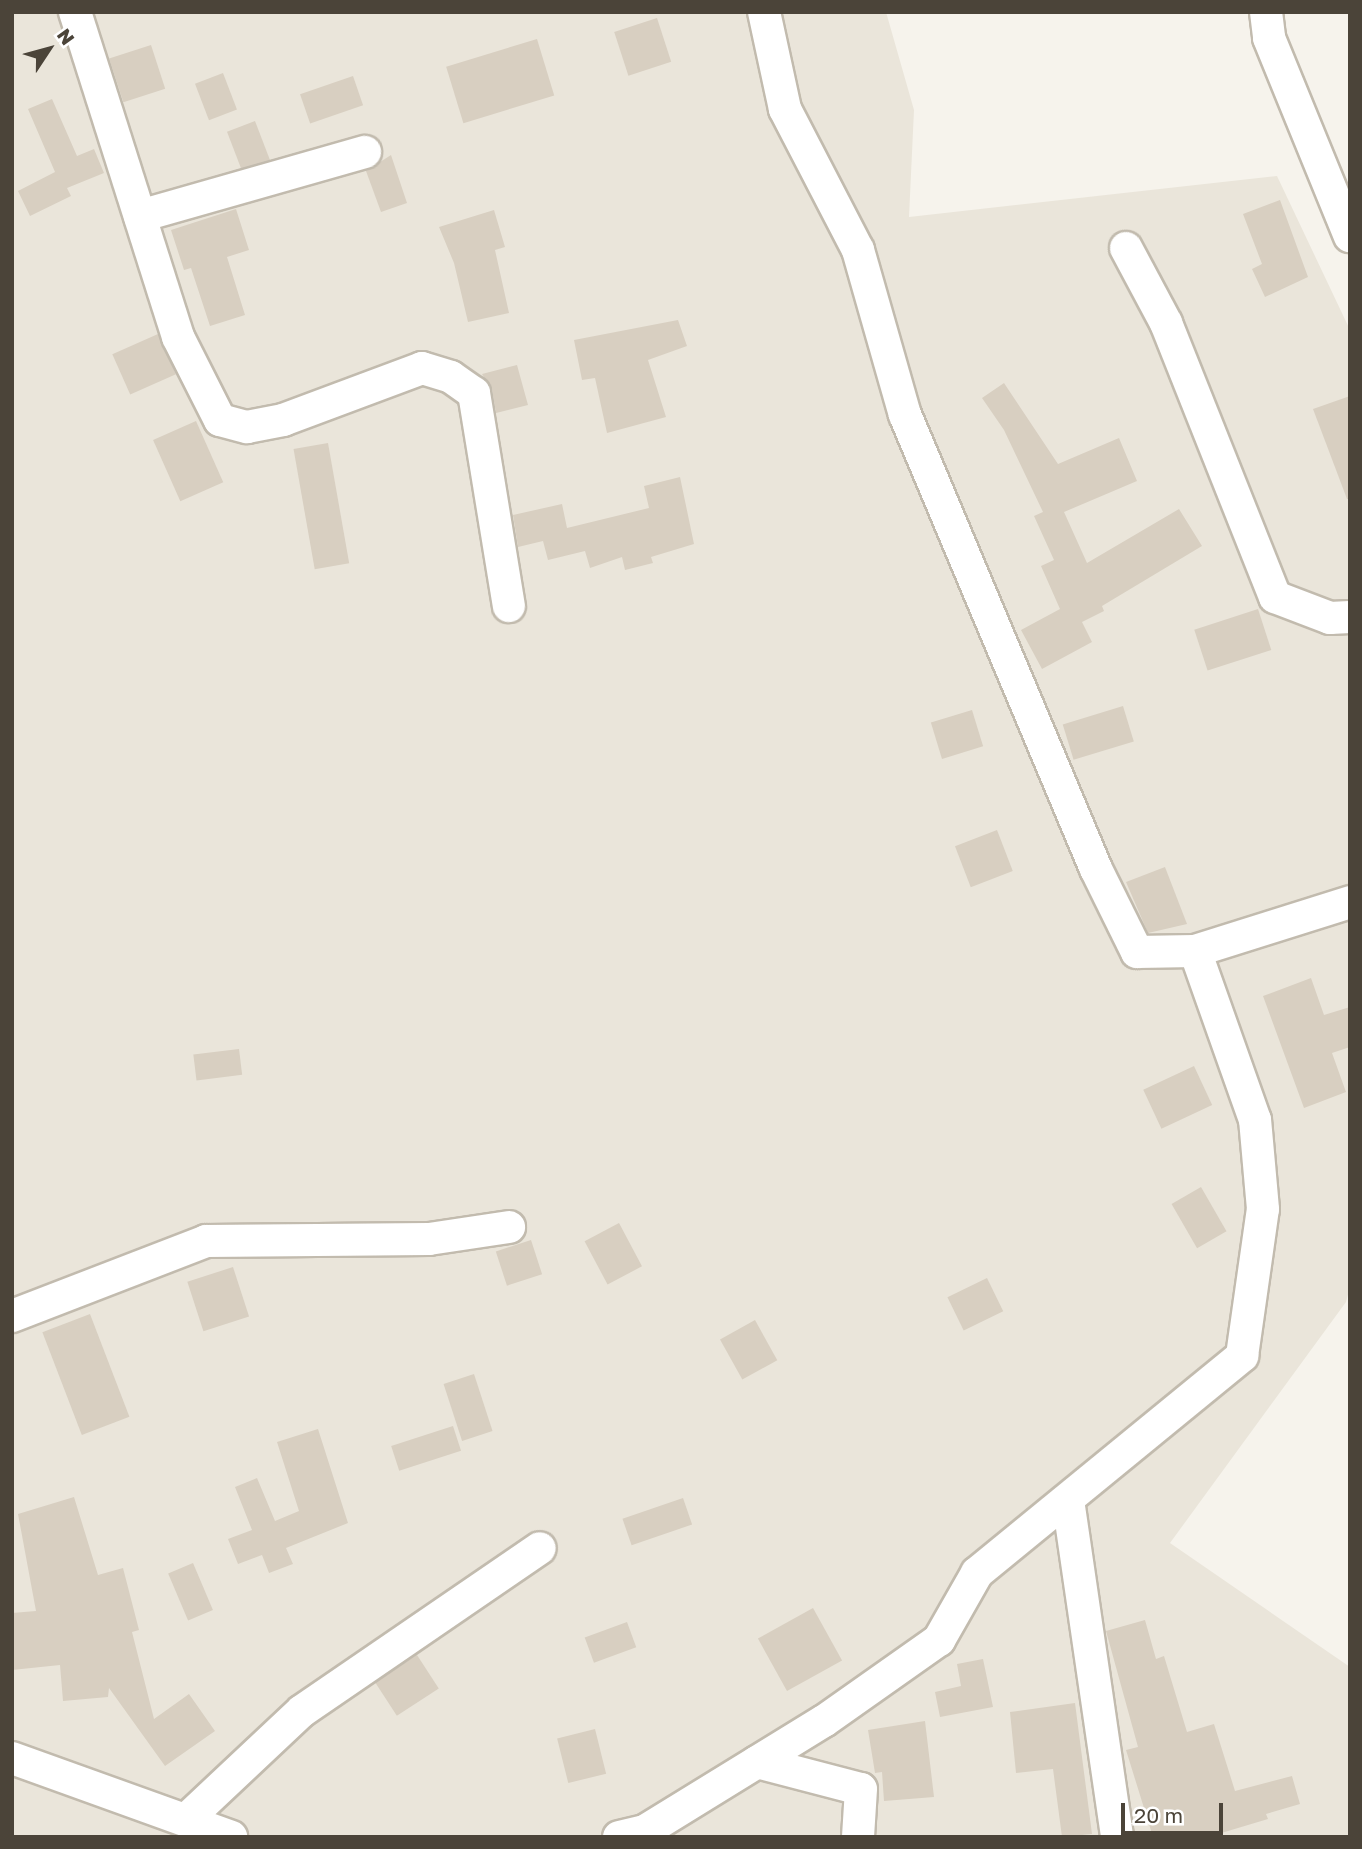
<!DOCTYPE html>
<style>
body{margin:0}
#map{position:relative;width:1362px;height:1849px;overflow:hidden;background:#f6f3ec;font-family:"Golos Text",sans-serif}
div>[style]{position:absolute}
.residential>*{inset:0;background:#eae5da}
.building>*{inset:0;background:#d8cfc1;transform-origin:0 0}
.roads{filter:drop-shadow(2px 0 #c2bbae) drop-shadow(-2px 0 #c2bbae) drop-shadow(0 2px #c2bbae) drop-shadow(0 -2px #c2bbae)}
.street>*{height:32px;margin:-16px;padding:0 16px;transform-origin:16px;border-radius:16px;background:#fff}
span{translate:-50% -50%;white-space:nowrap;text-align:center;line-height:1.15;-webkit-text-stroke:7px #fff;paint-order:stroke}
.frame{position:absolute;inset:0;border:14px solid #4b4439;pointer-events:none}
.north{position:absolute;left:14px;top:14px;width:70px;height:70px;-webkit-text-stroke:5px #fff;paint-order:stroke;rotate:54deg;font-size:19px;font-weight:700;line-height:28px;text-align:center;color:#4b4439}
.north::after{content:'';display:block;margin:auto;width:24px;height:32px;background:#4b4439;clip-path:polygon(50% 0,100% 100%,50% 72%,0 100%)}
.scale{position:absolute;left:1121px;top:1803px;width:102px;height:32px;box-sizing:border-box;border:4px solid #4b4439;border-top:0;padding-left:9px;font-size:21px;line-height:24px;white-space:nowrap;color:#4b4439;-webkit-text-stroke:5px #fff;paint-order:stroke}
</style>
<div id="map">
<div class="residential">
<i style="clip-path:polygon(12px 12px,886px 12px,914px 110px,909px 217px,1277px 176px,1350px 330px,1350px 1287px,1346px 1302px,1170px 1543px,1350px 1667px,1350px 1837px,12px 1837px)"></i>
</div>
<div class="building">
<i style="left:657px;top:18px;width:46px;height:45px;rotate:72deg"></i>
<i style="left:537px;top:39px;width:59px;height:95px;rotate:73deg"></i>
<i style="left:151px;top:45px;width:46px;height:44px;rotate:72deg"></i>
<i style="left:223px;top:73px;width:39px;height:30px;rotate:69deg"></i>
<i style="left:353px;top:76px;width:31px;height:56px;rotate:71deg"></i>
<i style="clip-path:polygon(52px 99px,77px 156px,94px 149px,104px 173px,67px 188px,71px 196px,30px 216px,18px 191px,55px 172px,28px 109px)"></i>
<i style="left:255px;top:121px;width:42px;height:30px;rotate:69deg"></i>
<i style="clip-path:polygon(391px 155px,407px 203px,381px 212px,366px 171px)"></i>
<i style="clip-path:polygon(1280px 200px,1308px 277px,1265px 297px,1252px 269px,1262px 264px,1243px 214px)"></i>
<i style="clip-path:polygon(236px 209px,249px 250px,227px 257px,245px 315px,210px 326px,191px 268px,184px 270px,171px 230px)"></i>
<i style="clip-path:polygon(494px 210px,505px 247px,495px 250px,509px 313px,468px 322px,454px 263px,439px 227px)"></i>
<i style="clip-path:polygon(678px 320px,687px 346px,648px 360px,666px 417px,607px 433px,595px 378px,582px 380px,574px 340px)"></i>
<i style="left:158px;top:334px;width:44px;height:50px;rotate:66deg"></i>
<i style="clip-path:polygon(517px 365px,528px 405px,496px 413px,492px 390px,482px 374px)"></i>
<i style="clip-path:polygon(1004px 383px,1058px 464px,1119px 438px,1137px 481px,1064px 512px,1087px 563px,1179px 509px,1202px 546px,1102px 606px,1104px 611px,1082px 622px,1092px 642px,1042px 669px,1021px 630px,1060px 609px,1041px 566px,1054px 560px,1034px 516px,1043px 512px,1004px 430px,982px 398px)"></i>
<i style="clip-path:polygon(1350px 396px,1350px 499px,1347px 499px,1313px 409px)"></i>
<i style="left:196px;top:421px;width:67px;height:47px;rotate:66deg"></i>
<i style="left:328px;top:443px;width:122px;height:35px;rotate:80deg"></i>
<i style="clip-path:polygon(680px 477px,694px 544px,651px 557px,653px 563px,625px 570px,622px 557px,590px 568px,585px 551px,548px 560px,543px 541px,518px 547px,513px 515px,562px 504px,567px 528px,649px 508px,644px 486px)"></i>
<i style="left:1258px;top:609px;width:43px;height:67px;rotate:72deg"></i>
<i style="left:1123px;top:706px;width:37px;height:63px;rotate:73deg"></i>
<i style="left:972px;top:710px;width:38px;height:43px;rotate:73deg"></i>
<i style="left:997px;top:830px;width:44px;height:45px;rotate:69deg"></i>
<i style="clip-path:polygon(1165px 867px,1187px 924px,1148px 933px,1126px 882px)"></i>
<i style="clip-path:polygon(1311px 978px,1324px 1015px,1350px 1007px,1350px 1047px,1332px 1053px,1346px 1092px,1304px 1108px,1263px 996px)"></i>
<i style="left:239px;top:1049px;width:26px;height:46px;rotate:83deg"></i>
<i style="left:1194px;top:1066px;width:43px;height:56px;rotate:65deg"></i>
<i style="left:1201px;top:1187px;width:51px;height:34px;rotate:60deg"></i>
<i style="left:619px;top:1223px;width:49px;height:39px;rotate:62deg"></i>
<i style="left:531px;top:1240px;width:36px;height:37px;rotate:72deg"></i>
<i style="left:233px;top:1267px;width:52px;height:48px;rotate:72deg"></i>
<i style="left:987px;top:1278px;width:37px;height:44px;rotate:64deg"></i>
<i style="left:90px;top:1314px;width:110px;height:51px;rotate:69deg"></i>
<i style="left:755px;top:1320px;width:46px;height:40px;rotate:61deg"></i>
<i style="left:474px;top:1374px;width:60px;height:32px;rotate:72deg"></i>
<i style="left:453px;top:1426px;width:26px;height:65px;rotate:72deg"></i>
<i style="clip-path:polygon(318px 1429px,348px 1523px,286px 1548px,293px 1564px,269px 1573px,262px 1555px,238px 1564px,228px 1539px,252px 1530px,235px 1487px,257px 1478px,275px 1521px,299px 1511px,277px 1442px)"></i>
<i style="clip-path:polygon(74px 1497px,98px 1575px,123px 1568px,139px 1630px,132px 1632px,154px 1719px,189px 1694px,215px 1731px,165px 1766px,109px 1688px,108px 1697px,63px 1701px,60px 1665px,12px 1670px,12px 1613px,36px 1611px,18px 1514px)"></i>
<i style="left:683px;top:1498px;width:28px;height:64px;rotate:71deg"></i>
<i style="left:193px;top:1563px;width:51px;height:27px;rotate:67deg"></i>
<i style="left:813px;top:1608px;width:60px;height:63px;rotate:61deg"></i>
<i style="clip-path:polygon(1145px 1620px,1156px 1659px,1164px 1656px,1187px 1732px,1214px 1724px,1235px 1791px,1292px 1776px,1300px 1804px,1266px 1814px,1268px 1819px,1208px 1837px,1153px 1837px,1126px 1750px,1138px 1747px,1106px 1631px)"></i>
<i style="left:627px;top:1622px;width:27px;height:45px;rotate:70deg"></i>
<i style="left:417px;top:1655px;width:40px;height:50px;rotate:57deg"></i>
<i style="clip-path:polygon(983px 1659px,993px 1707px,940px 1717px,935px 1692px,961px 1686px,957px 1664px)"></i>
<i style="clip-path:polygon(1075px 1703px,1092px 1834px,1062px 1837px,1053px 1769px,1016px 1773px,1010px 1712px)"></i>
<i style="clip-path:polygon(925px 1721px,934px 1797px,884px 1801px,882px 1772px,875px 1773px,868px 1730px)"></i>
<i style="left:595px;top:1729px;width:46px;height:39px;rotate:76deg"></i>
</div>
<div class="roads">
<div class="street">
<i style="left:75px;top:12px;width:341px;rotate:72.4deg"></i>
<i style="left:178px;top:337px;width:93px;rotate:63.2deg"></i>
<i style="left:220px;top:420px;width:28px;rotate:15deg"></i>
<i style="left:247px;top:427px;width:37px;rotate:-11deg"></i>
<i style="left:283px;top:420px;width:148px;rotate:-20.5deg"></i>
<i style="left:422px;top:368px;width:30px;rotate:17deg"></i>
<i style="left:451px;top:377px;width:28px;rotate:35deg"></i>
<i style="left:474px;top:393px;width:216px;rotate:80.7deg"></i>
<i style="left:1266px;top:12px;width:26px;rotate:83deg"></i>
<i style="left:1269px;top:38px;width:214px;rotate:67.8deg"></i>
<i style="left:140px;top:216px;width:234px;rotate:-15.9deg"></i>
<i style="left:1126px;top:248px;width:85px;rotate:61.9deg"></i>
<i style="left:1166px;top:323px;width:295px;rotate:68.3deg"></i>
<i style="left:1275px;top:597px;width:59px;rotate:20.9deg"></i>
<i style="left:1330px;top:618px;width:20px;rotate:-3deg"></i>
<i style="left:1195px;top:951px;width:163px;rotate:-17.5deg"></i>
<i style="left:12px;top:1316px;width:208px;rotate:-21.1deg"></i>
<i style="left:206px;top:1241px;width:223px;rotate:-0.5deg"></i>
<i style="left:429px;top:1239px;width:81px;rotate:-8.5deg"></i>
<i style="left:1068px;top:1500px;width:341px;rotate:81.7deg"></i>
<i style="left:12px;top:1758px;width:233px;rotate:19.8deg"></i>
<i style="left:757px;top:1762px;width:107px;rotate:14.6deg"></i>
<i style="left:861px;top:1789px;width:48px;rotate:93.6deg"></i>
<i style="left:188px;top:1818px;width:156px;rotate:-43.2deg"></i>
<i style="left:302px;top:1711px;width:288px;rotate:-34.4deg"></i>
<i style="left:619px;top:1837px;width:27px;rotate:-13deg"></i>
<i style="left:645px;top:1831px;width:210px;rotate:-31.6deg"></i>
<i style="left:824px;top:1721px;width:141px;rotate:-35.2deg"></i>
<i style="left:939px;top:1640px;width:77px;rotate:-60.4deg"></i>
<i style="left:977px;top:1573px;width:343px;rotate:-39.3deg"></i>
<i style="left:1242px;top:1356px;width:148px;rotate:-81.9deg"></i>
<i style="left:1263px;top:1209px;width:89px;rotate:-95.1deg"></i>
<i style="left:1255px;top:1120px;width:179px;rotate:-109.5deg"></i>
<i style="left:1195px;top:951px;width:58px;rotate:179deg"></i>
<i style="left:1137px;top:952px;width:93px;rotate:-116.3deg"></i>
<i style="left:1096px;top:869px;width:493px;rotate:-112.8deg"></i>
<i style="left:905px;top:415px;width:172px;rotate:-105.9deg"></i>
<i style="left:858px;top:250px;width:159px;rotate:-117.4deg"></i>
<i style="left:785px;top:109px;width:99px;rotate:-102.2deg"></i>
</div>
</div>
<div class="frame"></div>
<div class="north">N</div>
<div class="scale">20 m</div>
</div>
